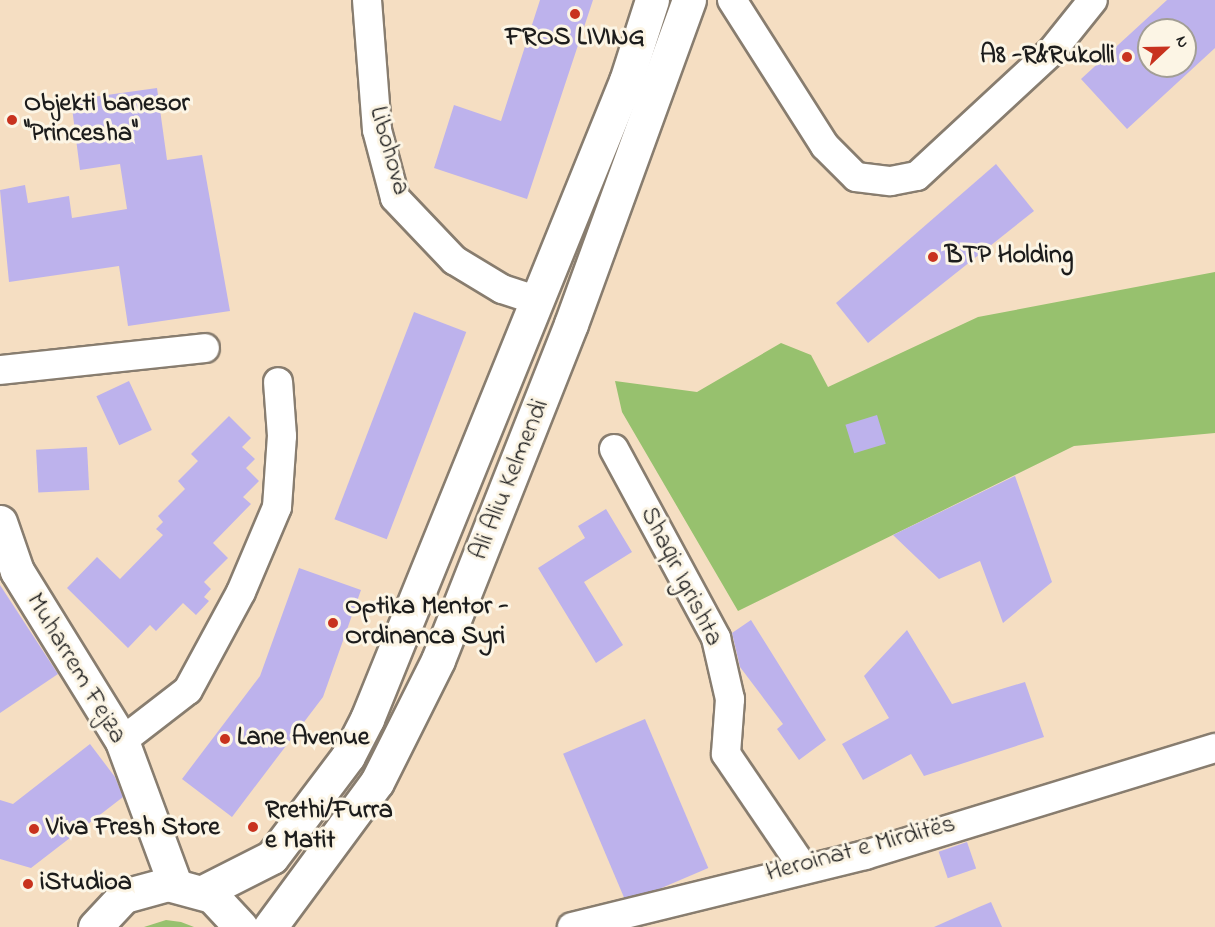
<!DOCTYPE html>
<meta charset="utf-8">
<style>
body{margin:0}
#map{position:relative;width:1215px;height:927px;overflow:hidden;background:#f5dec2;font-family:"Indie Flower",sans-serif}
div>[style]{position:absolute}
.green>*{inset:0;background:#97c16e}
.building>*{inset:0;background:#bdb2ec;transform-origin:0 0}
.roads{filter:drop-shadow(2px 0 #887d6f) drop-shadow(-2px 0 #887d6f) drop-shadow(0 2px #887d6f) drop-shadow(0 -2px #887d6f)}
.minor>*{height:28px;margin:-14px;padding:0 14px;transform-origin:14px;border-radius:14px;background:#fff}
.tertiary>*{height:33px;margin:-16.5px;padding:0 16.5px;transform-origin:16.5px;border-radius:16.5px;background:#fff}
.secondary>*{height:33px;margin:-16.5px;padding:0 16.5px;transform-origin:16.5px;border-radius:16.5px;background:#fff}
.dots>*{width:16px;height:16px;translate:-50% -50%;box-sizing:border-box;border:3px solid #fcf5e5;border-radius:50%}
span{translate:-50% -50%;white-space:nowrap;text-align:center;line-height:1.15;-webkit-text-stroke:6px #fcf5e5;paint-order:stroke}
.poi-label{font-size:26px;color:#1c1c1c;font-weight:700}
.right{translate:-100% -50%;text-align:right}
.left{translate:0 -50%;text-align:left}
.street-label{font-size:26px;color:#1c1c1c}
.north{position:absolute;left:1137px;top:18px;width:60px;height:60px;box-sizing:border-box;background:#fcf5e5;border:2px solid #a29e95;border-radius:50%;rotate:68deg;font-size:16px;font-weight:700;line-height:24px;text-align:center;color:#1c1c1c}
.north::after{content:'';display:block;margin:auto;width:21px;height:27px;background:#c8321e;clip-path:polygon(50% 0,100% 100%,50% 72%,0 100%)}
</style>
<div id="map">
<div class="green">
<i style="clip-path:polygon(1215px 272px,1215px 433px,1074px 446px,738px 611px,622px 412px,615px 381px,697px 392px,781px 343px,811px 355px,828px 387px,978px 317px)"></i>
<i style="clip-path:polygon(166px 920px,181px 922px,194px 927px,144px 927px)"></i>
</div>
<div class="building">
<i style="clip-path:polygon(540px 0,593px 0,527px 199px,434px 168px,454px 105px,501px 121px)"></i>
<i style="clip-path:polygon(evenodd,1167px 0,1215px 0,1215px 48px,1127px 129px,1081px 79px,1167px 0,1149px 30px,1185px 30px,1185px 66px,1149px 66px,1149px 30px)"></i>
<i style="clip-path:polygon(157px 88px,167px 160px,202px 155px,230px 311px,128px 326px,119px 266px,9px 282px,0 190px,25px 185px,28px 203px,69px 196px,72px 218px,127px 209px,120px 164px,80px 170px,71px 100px)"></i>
<i style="clip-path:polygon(996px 164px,1034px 211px,868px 343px,836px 303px)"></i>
<i style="left:414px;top:312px;width:56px;height:222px;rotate:21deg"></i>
<i style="left:129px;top:381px;width:54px;height:36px;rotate:65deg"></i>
<i style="left:877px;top:415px;width:30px;height:33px;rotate:73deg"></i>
<i style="clip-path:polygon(229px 416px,251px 438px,242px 447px,255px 459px,246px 468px,259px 481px,243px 497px,251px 504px,213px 543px,228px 558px,204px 582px,211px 589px,204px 597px,209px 601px,196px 615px,183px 603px,156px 631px,150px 625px,128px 648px,67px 588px,97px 557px,120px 579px,163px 535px,156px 529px,163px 522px,158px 516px,185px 489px,178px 481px,198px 461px,191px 454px)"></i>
<i style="left:87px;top:447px;width:43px;height:51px;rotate:87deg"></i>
<i style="clip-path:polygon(1015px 476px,1052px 582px,1003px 623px,980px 561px,939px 579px,893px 535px)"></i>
<i style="clip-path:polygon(606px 509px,632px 552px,584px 582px,623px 645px,596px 663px,538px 568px,585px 538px,578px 526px)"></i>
<i style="clip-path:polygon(299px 568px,361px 590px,323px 697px,232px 817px,182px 779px,260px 676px)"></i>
<i style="clip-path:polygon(0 585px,58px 674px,0 713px)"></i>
<i style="clip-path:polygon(751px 620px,826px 740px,799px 760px,777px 729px,783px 724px,740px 667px,732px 633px)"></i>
<i style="clip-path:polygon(907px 630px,952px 704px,1025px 682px,1044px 737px,924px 776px,911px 754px,863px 780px,842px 744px,889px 718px,864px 676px)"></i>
<i style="left:645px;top:719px;width:162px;height:89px;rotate:67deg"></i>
<i style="clip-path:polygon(90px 744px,115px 777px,123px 797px,31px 868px,0 859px,0 800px,13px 804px)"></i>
<i style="left:967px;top:842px;width:28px;height:30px;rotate:71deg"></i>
<i style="clip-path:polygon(991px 902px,1002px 927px,934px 927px,979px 907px)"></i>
</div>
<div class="roads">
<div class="minor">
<i style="left:367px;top:0;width:130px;rotate:85.6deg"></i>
<i style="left:377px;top:130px;width:70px;rotate:75.2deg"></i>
<i style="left:395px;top:198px;width:86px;rotate:46.4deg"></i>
<i style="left:454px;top:260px;width:56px;rotate:31.1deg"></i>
<i style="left:502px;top:289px;width:38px;rotate:18deg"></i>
<i style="left:732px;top:0;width:173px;rotate:57.5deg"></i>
<i style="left:825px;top:146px;width:44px;rotate:45deg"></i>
<i style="left:856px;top:177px;width:35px;rotate:7deg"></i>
<i style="left:891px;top:181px;width:26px;rotate:-11deg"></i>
<i style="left:917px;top:176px;width:184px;rotate:-42.8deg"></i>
<i style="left:1052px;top:51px;width:65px;rotate:-51.2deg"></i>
<i style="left:0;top:370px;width:206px;rotate:-6.1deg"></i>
<i style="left:614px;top:449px;width:215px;rotate:61.6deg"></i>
<i style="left:716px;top:638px;width:63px;rotate:77.1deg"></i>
<i style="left:730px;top:699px;width:55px;rotate:94.2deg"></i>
<i style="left:726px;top:754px;width:135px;rotate:55.8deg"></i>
<i style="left:122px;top:741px;width:83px;rotate:-37.7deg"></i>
<i style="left:188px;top:690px;width:111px;rotate:-61.6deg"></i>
<i style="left:241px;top:592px;width:92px;rotate:-67deg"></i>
<i style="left:277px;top:507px;width:71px;rotate:-86deg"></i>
<i style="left:282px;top:436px;width:54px;rotate:-94.2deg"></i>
<i style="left:572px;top:927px;width:302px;rotate:-13.8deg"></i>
<i style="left:865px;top:855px;width:366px;rotate:-17deg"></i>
</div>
<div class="tertiary">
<i style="left:0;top:522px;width:52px;rotate:70.9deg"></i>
<i style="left:17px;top:571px;width:200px;rotate:58.3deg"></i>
<i style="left:122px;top:741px;width:153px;rotate:69.7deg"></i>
<i style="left:95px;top:927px;width:42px;rotate:-46.9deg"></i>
<i style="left:124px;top:896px;width:46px;rotate:-15.3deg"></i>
<i style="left:168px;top:884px;width:46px;rotate:15.3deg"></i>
<i style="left:212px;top:896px;width:42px;rotate:46.9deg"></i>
</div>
<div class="secondary">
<i style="left:203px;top:892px;width:77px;rotate:-26.9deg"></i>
<i style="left:272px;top:857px;width:126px;rotate:-53deg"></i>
<i style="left:348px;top:756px;width:42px;rotate:-62.8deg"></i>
<i style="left:367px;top:719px;width:689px;rotate:-67.91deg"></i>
<i style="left:626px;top:81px;width:85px;rotate:-72.2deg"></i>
<i style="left:270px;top:927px;width:180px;rotate:-53.6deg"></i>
<i style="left:377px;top:782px;width:136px;rotate:-63.4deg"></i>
<i style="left:438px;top:660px;width:361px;rotate:-68.4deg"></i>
<i style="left:571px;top:324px;width:345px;rotate:-70deg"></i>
</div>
</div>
<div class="dots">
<i style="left:575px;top:14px;background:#c8321e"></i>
<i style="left:1127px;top:57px;background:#c8321e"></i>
<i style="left:12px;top:120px;background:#c8321e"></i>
<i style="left:933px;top:257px;background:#c8321e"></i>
<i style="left:333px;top:623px;background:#c8321e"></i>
<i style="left:225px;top:739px;background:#c8321e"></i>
<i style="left:253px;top:827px;background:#c8321e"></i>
<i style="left:34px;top:829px;background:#c8321e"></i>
<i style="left:28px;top:884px;background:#c8321e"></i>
</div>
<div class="poi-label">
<span style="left:575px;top:39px">FROS LIVING</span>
<span class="right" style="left:1115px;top:57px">A8 -R&amp;Rukolli</span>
<span class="left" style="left:24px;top:120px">Objekti banesor<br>"Princesha"</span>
<span class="left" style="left:945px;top:257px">BTP Holding</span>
<span class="left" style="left:345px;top:623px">Optika Mentor -<br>Ordinanca Syri</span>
<span class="left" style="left:237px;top:739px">Lane Avenue</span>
<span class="left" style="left:265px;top:827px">Rrethi/Furra<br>e Matit</span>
<span class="left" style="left:46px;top:829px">Viva Fresh Store</span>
<span class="left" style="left:40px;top:884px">iStudioa</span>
</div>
<div class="street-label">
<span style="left:388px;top:151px;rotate:74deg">Libohova</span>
<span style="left:511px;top:480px;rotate:-68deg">Ali Aliu Kelmendi</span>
<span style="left:680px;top:577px;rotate:63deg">Shaqir Igrishta</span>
<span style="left:75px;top:669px;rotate:59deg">Muharrem Fejza</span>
<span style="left:861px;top:850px;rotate:-15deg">Heroinat e Mirditës</span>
</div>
<div class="north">N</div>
</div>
